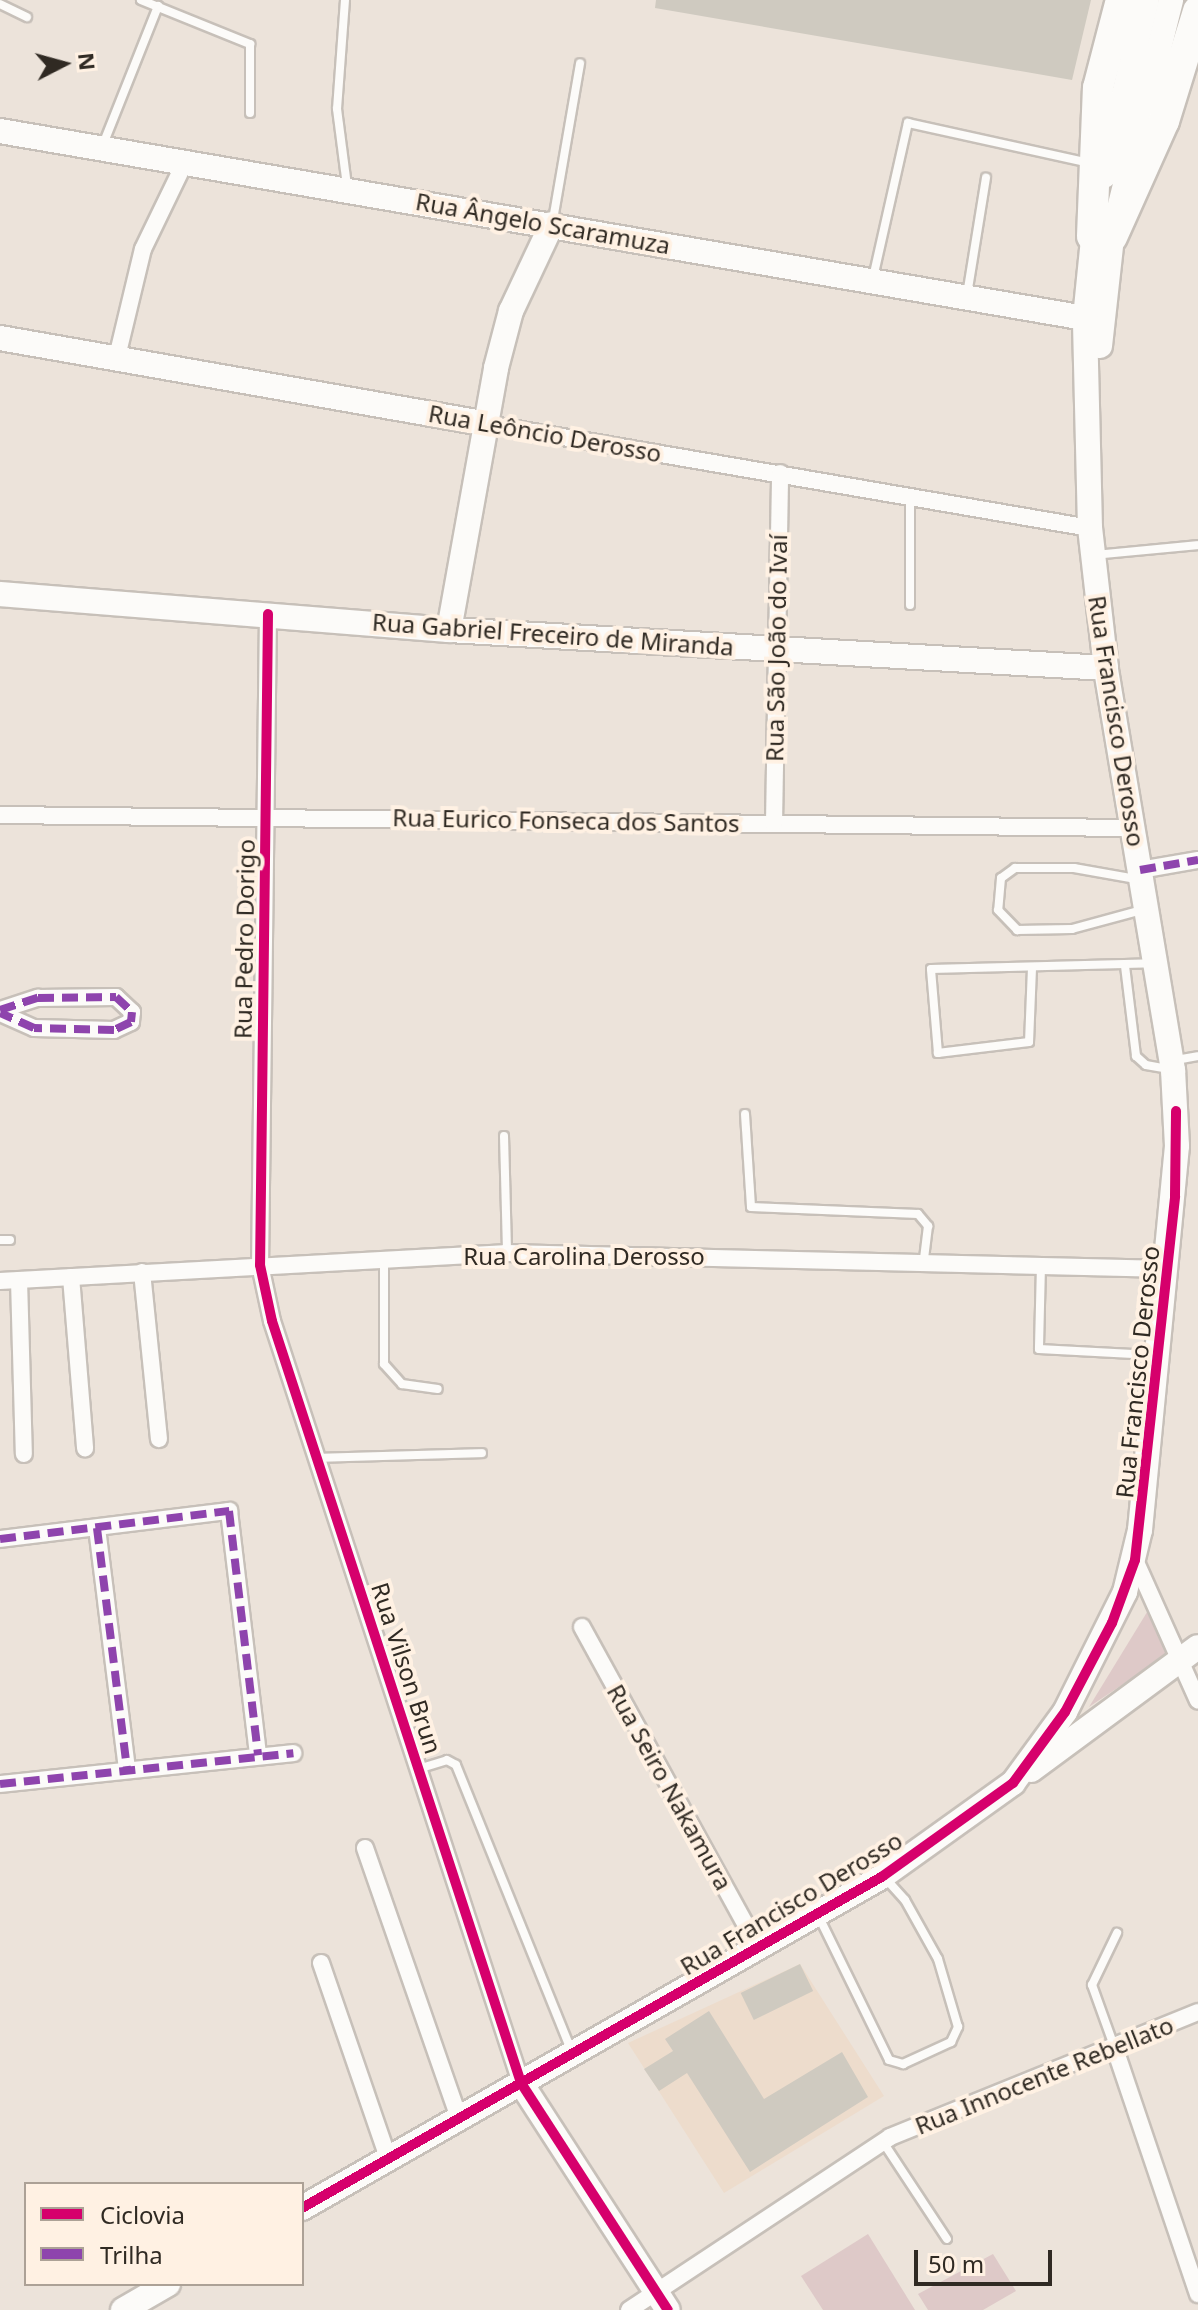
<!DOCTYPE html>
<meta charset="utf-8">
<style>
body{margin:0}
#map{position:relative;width:1198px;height:2310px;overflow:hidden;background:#ece3da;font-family:"Noto Sans",sans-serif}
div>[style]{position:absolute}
.built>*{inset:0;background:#eddccc}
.green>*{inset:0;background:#dec9c8}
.building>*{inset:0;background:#cfcac0;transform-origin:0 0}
.roads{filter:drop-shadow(2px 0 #c7c0b9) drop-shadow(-2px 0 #c7c0b9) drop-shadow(0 2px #c7c0b9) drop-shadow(0 -2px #c7c0b9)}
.lane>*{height:8px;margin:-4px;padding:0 4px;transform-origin:4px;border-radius:4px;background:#fcfbf9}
.street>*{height:16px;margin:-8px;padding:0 8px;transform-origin:8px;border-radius:8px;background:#fcfbf9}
.secondary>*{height:24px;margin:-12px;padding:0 12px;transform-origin:12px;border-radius:12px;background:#fcfbf9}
.highway>*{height:30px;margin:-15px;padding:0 15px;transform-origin:15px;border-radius:15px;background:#fcfbf9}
.quiet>*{height:8px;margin-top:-4px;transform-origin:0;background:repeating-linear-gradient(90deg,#8e44ad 0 16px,transparent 0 24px)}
.cycleway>*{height:10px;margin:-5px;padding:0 5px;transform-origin:5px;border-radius:5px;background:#d6006c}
span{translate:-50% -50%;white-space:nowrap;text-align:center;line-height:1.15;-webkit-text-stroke:8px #fff1e3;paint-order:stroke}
.street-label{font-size:24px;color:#302a23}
.legend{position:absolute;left:24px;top:2182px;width:280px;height:104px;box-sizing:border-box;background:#fff1e3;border:2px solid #aca196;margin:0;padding:10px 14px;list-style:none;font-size:24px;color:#302a23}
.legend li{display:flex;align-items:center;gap:16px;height:40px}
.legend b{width:40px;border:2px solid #aca196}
.north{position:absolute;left:24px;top:24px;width:80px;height:80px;-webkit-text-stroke:6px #fff1e3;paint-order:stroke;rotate:84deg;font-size:22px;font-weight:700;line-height:32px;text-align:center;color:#302a23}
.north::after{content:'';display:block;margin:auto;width:28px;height:36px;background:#302a23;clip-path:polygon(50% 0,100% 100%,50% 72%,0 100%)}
.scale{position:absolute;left:914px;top:2250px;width:138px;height:36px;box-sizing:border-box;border:4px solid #302a23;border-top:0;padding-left:10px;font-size:24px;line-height:28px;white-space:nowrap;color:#302a23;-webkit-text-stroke:6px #fff1e3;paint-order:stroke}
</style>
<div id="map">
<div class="built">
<i style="clip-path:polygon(800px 1964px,884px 2096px,724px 2193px,628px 2043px)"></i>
</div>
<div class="green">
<i style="clip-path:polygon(1152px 1604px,1172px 1651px,1089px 1707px)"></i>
<i style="clip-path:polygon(868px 2234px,915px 2310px,823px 2310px,801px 2276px)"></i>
<i style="clip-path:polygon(993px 2254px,1016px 2291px,983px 2310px,928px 2310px,918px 2294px)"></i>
</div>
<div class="building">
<i style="clip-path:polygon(656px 0,1091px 0,1072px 80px,655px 8px)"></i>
<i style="left:800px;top:1964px;width:30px;height:66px;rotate:64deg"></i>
<i style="clip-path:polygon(709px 2011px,764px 2099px,842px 2052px,868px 2097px,750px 2172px,687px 2073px,659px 2091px,644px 2069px,673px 2051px,665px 2039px)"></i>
</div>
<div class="roads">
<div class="lane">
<i style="left:141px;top:0;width:118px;rotate:22deg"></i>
<i style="left:250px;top:44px;width:69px;rotate:90deg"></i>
<i style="left:345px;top:0;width:109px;rotate:94.2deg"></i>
<i style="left:337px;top:109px;width:78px;rotate:82.6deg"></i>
<i style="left:0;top:4px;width:30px;rotate:26deg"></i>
<i style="left:102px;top:147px;width:152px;rotate:-68.3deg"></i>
<i style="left:553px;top:220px;width:159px;rotate:-80.2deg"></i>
<i style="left:873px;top:278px;width:159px;rotate:-77.3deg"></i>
<i style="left:908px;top:123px;width:186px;rotate:12.4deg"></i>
<i style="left:967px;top:295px;width:119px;rotate:-80.8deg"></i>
<i style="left:1094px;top:555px;width:104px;rotate:-5.5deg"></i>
<i style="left:910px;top:605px;width:108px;rotate:-90deg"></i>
<i style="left:1136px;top:879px;width:63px;rotate:-169.9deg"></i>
<i style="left:1074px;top:868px;width:59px;rotate:180deg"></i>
<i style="left:1015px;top:868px;width:17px;rotate:144deg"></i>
<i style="left:1001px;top:878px;width:32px;rotate:95deg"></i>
<i style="left:998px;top:910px;width:28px;rotate:46deg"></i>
<i style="left:1017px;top:930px;width:55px;rotate:-1deg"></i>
<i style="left:1072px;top:929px;width:73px;rotate:-15.2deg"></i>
<i style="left:1125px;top:966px;width:91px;rotate:83deg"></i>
<i style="left:1136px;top:1056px;width:13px;rotate:42deg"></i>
<i style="left:1146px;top:1065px;width:22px;rotate:10deg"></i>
<i style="left:1032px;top:968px;width:74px;rotate:92.3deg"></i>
<i style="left:1029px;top:1042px;width:92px;rotate:173.1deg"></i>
<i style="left:938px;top:1053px;width:84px;rotate:-94.8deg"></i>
<i style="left:931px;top:969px;width:222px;rotate:-1.5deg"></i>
<i style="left:1176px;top:1060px;width:22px;rotate:-10deg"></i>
<i style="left:745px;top:1114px;width:93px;rotate:86.3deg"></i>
<i style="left:751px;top:1207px;width:167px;rotate:2.4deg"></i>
<i style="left:918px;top:1214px;width:16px;rotate:50deg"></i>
<i style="left:928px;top:1226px;width:35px;rotate:97deg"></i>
<i style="left:504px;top:1136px;width:117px;rotate:88.5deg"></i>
<i style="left:0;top:1240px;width:10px"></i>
<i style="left:384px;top:1258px;width:106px;rotate:90deg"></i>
<i style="left:384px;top:1364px;width:27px;rotate:48deg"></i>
<i style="left:402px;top:1384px;width:36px;rotate:8deg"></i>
<i style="left:1041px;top:1265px;width:84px;rotate:91.4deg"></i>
<i style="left:1039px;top:1349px;width:113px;rotate:3deg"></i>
<i style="left:318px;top:1458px;width:164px;rotate:-1.7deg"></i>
<i style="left:418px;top:1769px;width:30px;rotate:-17deg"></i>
<i style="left:447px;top:1760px;width:10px;rotate:29deg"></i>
<i style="left:456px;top:1765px;width:310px;rotate:68deg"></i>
<i style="left:819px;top:1917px;width:159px;rotate:63.9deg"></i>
<i style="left:889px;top:2060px;width:15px;rotate:16deg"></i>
<i style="left:903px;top:2064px;width:53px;rotate:-24.6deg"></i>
<i style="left:951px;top:2042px;width:17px;rotate:-65deg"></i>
<i style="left:958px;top:2027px;width:71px;rotate:-106.4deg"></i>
<i style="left:938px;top:1959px;width:68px;rotate:-119.2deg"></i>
<i style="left:905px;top:1900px;width:31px;rotate:-132deg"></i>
<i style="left:1114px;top:2046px;width:65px;rotate:-109.8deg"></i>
<i style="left:1092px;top:1985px;width:58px;rotate:-64.3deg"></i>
<i style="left:883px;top:2142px;width:116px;rotate:56.6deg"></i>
</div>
<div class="street">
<i style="left:117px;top:357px;width:111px;rotate:-76.5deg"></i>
<i style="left:143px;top:249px;width:99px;rotate:-64.2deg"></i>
<i style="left:487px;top:424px;width:612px;rotate:9.79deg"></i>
<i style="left:268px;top:614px;width:651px;rotate:90.7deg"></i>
<i style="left:260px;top:1265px;width:57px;rotate:77.9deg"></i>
<i style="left:272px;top:1321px;width:802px;rotate:71.9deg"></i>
<i style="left:0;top:815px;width:1132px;rotate:0.66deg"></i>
<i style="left:774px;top:823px;width:350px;rotate:-89deg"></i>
<i style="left:1140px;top:870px;width:59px;rotate:-9.8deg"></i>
<i style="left:0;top:1010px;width:40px;rotate:-18deg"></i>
<i style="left:38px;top:998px;width:78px;rotate:-0.7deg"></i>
<i style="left:116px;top:997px;width:22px;rotate:43deg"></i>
<i style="left:132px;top:1012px;width:10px;rotate:96deg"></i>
<i style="left:131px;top:1022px;width:19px;rotate:155deg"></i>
<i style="left:114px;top:1030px;width:80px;rotate:-178.6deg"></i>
<i style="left:34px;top:1028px;width:37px;rotate:-156deg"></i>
<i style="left:142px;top:1272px;width:168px;rotate:84.2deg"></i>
<i style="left:71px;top:1277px;width:172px;rotate:85.3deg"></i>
<i style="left:19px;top:1280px;width:174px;rotate:88.4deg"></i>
<i style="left:0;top:1281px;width:508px;rotate:-3.16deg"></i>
<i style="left:507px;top:1253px;width:661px;rotate:1.39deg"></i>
<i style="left:97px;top:1528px;width:244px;rotate:82.9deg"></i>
<i style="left:0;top:1539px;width:231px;rotate:-7deg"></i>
<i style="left:229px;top:1511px;width:246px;rotate:83.2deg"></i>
<i style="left:1135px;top:1560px;width:154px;rotate:65.9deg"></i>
<i style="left:582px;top:1627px;width:365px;rotate:61.2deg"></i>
<i style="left:0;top:1784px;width:295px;rotate:-6deg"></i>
<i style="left:365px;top:1848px;width:286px;rotate:70.8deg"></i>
<i style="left:321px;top:1963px;width:206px;rotate:71deg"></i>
<i style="left:1114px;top:2046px;width:262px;rotate:71.3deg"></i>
<i style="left:629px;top:2310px;width:313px;rotate:-33.5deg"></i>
<i style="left:890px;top:2137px;width:332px;rotate:-22.1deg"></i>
</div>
<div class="secondary">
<i style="left:0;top:131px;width:1101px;rotate:9.78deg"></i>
<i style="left:1104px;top:176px;width:181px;rotate:-76.3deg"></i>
<i style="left:0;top:338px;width:495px;rotate:10deg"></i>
<i style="left:1100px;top:346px;width:110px;rotate:-83.7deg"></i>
<i style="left:1112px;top:237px;width:244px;rotate:-76deg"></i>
<i style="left:0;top:594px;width:450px;rotate:4.6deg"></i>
<i style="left:449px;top:630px;width:658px;rotate:3.31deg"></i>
<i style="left:449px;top:630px;width:266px;rotate:-79.8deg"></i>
<i style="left:496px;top:368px;width:59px;rotate:-75.3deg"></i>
<i style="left:511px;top:311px;width:96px;rotate:-64.8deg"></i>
<i style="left:1031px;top:1770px;width:207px;rotate:-36.4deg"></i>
<i style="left:521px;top:2083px;width:270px;rotate:57.1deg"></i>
<i style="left:302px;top:2208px;width:669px;rotate:-29.74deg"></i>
<i style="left:883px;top:1876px;width:160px;rotate:-35.6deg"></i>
<i style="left:1013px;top:1783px;width:88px;rotate:-53.8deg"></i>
<i style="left:1065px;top:1712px;width:134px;rotate:-63.4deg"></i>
<i style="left:1125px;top:1592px;width:64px;rotate:-76.4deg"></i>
<i style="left:1140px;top:1530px;width:386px;rotate:-84.5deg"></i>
<i style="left:1177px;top:1146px;width:76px;rotate:-93deg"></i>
<i style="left:1173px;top:1070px;width:408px;rotate:-99.5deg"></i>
<i style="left:1106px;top:668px;width:141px;rotate:-96.5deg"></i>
<i style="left:1090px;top:528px;width:210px;rotate:-91.4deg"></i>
<i style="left:1085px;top:318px;width:99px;rotate:-84.2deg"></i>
<i style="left:123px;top:2310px;width:52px;rotate:-30deg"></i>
</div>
<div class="highway">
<i style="left:1092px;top:236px;width:148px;rotate:-87.7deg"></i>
<i style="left:1098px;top:88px;width:91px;rotate:-75.4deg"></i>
<i style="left:1112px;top:237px;width:127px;rotate:-65.9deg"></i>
<i style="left:1164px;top:121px;width:115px;rotate:-72.8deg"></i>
</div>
</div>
<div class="quiet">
<i style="left:1140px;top:870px;width:59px;rotate:-9.8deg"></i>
<i style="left:0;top:1010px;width:40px;rotate:-18deg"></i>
<i style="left:38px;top:998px;width:78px;rotate:-0.7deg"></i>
<i style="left:116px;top:997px;width:22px;rotate:43deg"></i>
<i style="left:132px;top:1012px;width:10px;rotate:96deg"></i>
<i style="left:131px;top:1022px;width:19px;rotate:155deg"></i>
<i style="left:114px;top:1030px;width:80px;rotate:-178.6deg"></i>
<i style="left:34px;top:1028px;width:37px;rotate:-156deg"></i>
<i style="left:97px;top:1528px;width:244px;rotate:82.9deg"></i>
<i style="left:0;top:1539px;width:231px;rotate:-7deg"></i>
<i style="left:229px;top:1511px;width:246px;rotate:83.2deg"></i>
<i style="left:0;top:1784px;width:295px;rotate:-6deg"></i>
</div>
<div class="cycleway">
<i style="left:268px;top:614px;width:651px;rotate:90.7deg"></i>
<i style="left:260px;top:1265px;width:57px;rotate:77.9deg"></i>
<i style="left:272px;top:1321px;width:802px;rotate:71.9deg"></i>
<i style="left:521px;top:2083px;width:270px;rotate:57.1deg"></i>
<i style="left:302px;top:2208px;width:669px;rotate:-29.74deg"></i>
<i style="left:883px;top:1876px;width:160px;rotate:-35.6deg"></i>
<i style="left:1013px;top:1783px;width:88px;rotate:-53.8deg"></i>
<i style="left:1065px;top:1712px;width:101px;rotate:-62.2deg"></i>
<i style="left:1112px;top:1623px;width:67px;rotate:-69.9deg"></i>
<i style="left:1135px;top:1560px;width:366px;rotate:-83.7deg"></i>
<i style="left:1175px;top:1196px;width:85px;rotate:-89.3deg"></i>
</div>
<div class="street-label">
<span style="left:543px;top:223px;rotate:10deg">Rua Ângelo Scaramuza</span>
<span style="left:545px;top:433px;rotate:10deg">Rua Leôncio Derosso</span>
<span style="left:553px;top:634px;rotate:4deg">Rua Gabriel Freceiro de Miranda</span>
<span style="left:776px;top:648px;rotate:-89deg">Rua São João do Ivaí</span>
<span style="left:1117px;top:721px;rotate:81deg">Rua Francisco Derosso</span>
<span style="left:566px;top:820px;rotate:1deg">Rua Eurico Fonseca dos Santos</span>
<span style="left:244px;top:939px;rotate:-89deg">Rua Pedro Dorigo</span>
<span style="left:584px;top:1256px">Rua Carolina Derosso</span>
<span style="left:1137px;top:1372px;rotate:-84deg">Rua Francisco Derosso</span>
<span style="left:407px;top:1668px;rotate:72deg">Rua Vilson Brun</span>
<span style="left:670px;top:1787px;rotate:61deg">Rua Seiro Nakamura</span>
<span style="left:791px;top:1903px;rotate:-31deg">Rua Francisco Derosso</span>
<span style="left:1044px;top:2075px;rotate:-22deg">Rua Innocente Rebellato</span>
</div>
<ul class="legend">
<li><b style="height:10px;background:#d6006c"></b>Ciclovia</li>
<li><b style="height:10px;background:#8e44ad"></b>Trilha</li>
</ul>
<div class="north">N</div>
<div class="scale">50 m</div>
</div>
